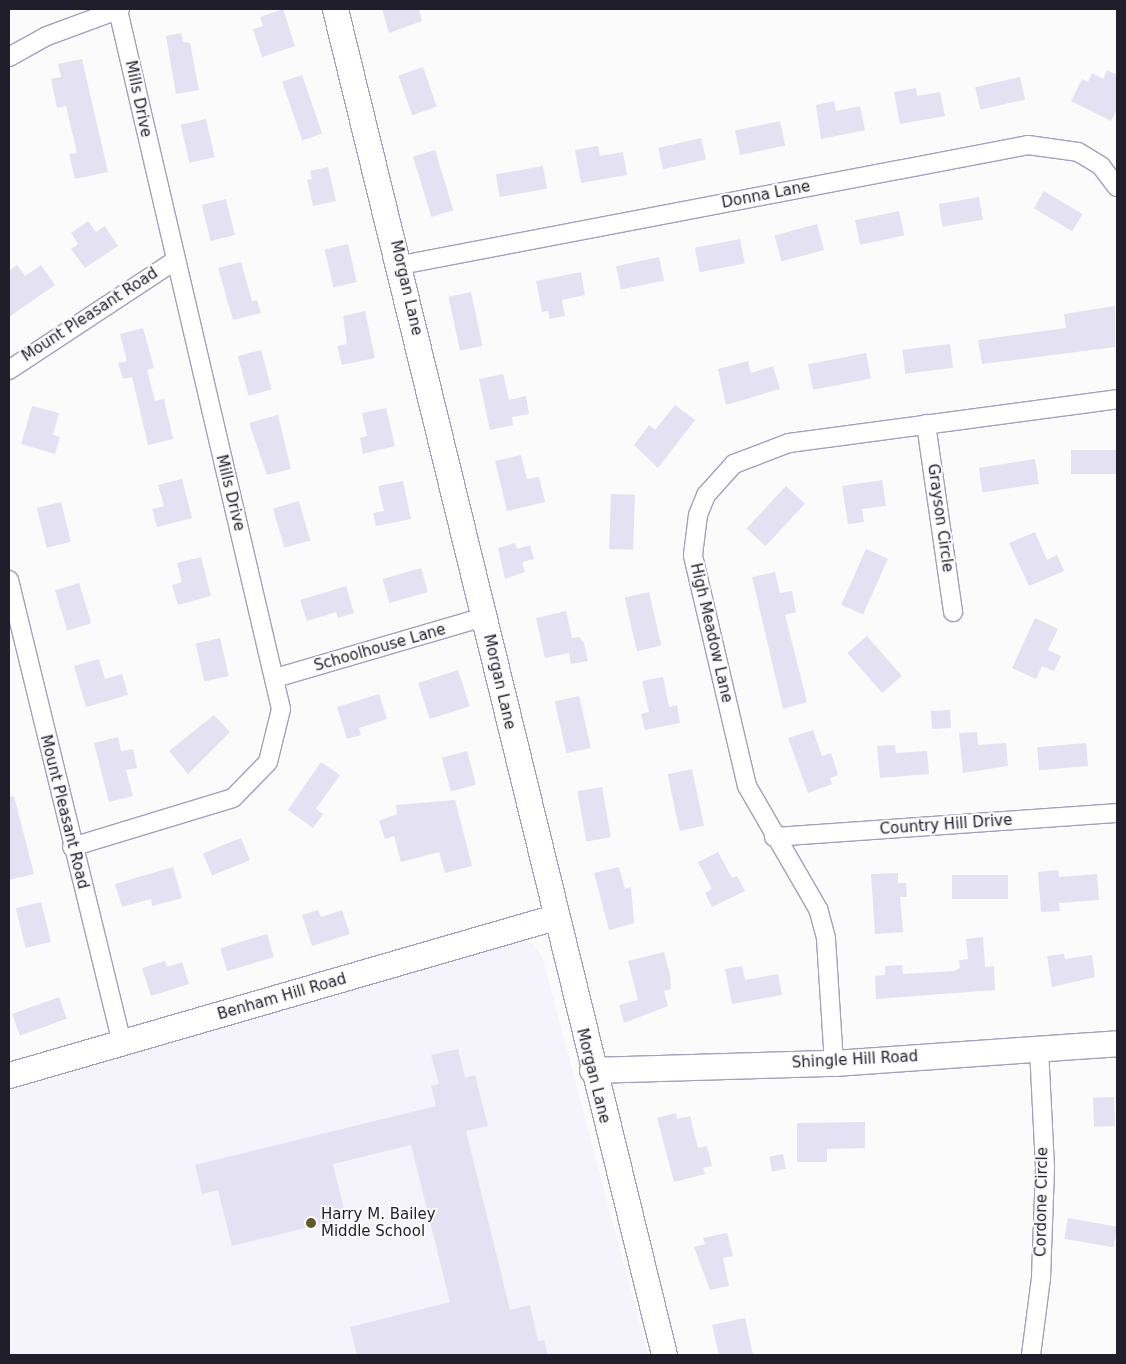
<!DOCTYPE html>
<style>
body{margin:0}
#map{position:relative;width:1126px;height:1364px;overflow:hidden;background:#fbfbfb;font-family:"DejaVu Sans",sans-serif}
div>[style]{position:absolute}
.built>*{inset:0;background:#f5f3fc}
.building>*{inset:0;background:#e4e1f2;transform-origin:0 0}
.roads{filter:drop-shadow(1px 0 #a59fbe) drop-shadow(-1px 0 #a59fbe) drop-shadow(0 1px #a59fbe) drop-shadow(0 -1px #a59fbe)}
.street>*{height:18px;margin:-9px;padding:0 9px;transform-origin:9px;border-radius:9px;background:#fff}
.secondary>*{height:25px;margin:-12.5px;padding:0 12.5px;transform-origin:12.5px;border-radius:12.5px;background:#fff}
.dots>*{width:14px;height:14px;translate:-50% -50%;box-sizing:border-box;border:2px solid #fbfbfb;border-radius:50%}
span{translate:-50% -50%;white-space:nowrap;text-align:center;line-height:1.15;-webkit-text-stroke:4px #fbfbfb;paint-order:stroke}
.street-label{font-size:15px;color:#201e2a}
.poi-label{font-size:15px;color:#201e2a}
.left{translate:0 -50%;text-align:left}
.frame{position:absolute;inset:0;border:10px solid #201e2a;pointer-events:none}
</style>
<div id="map">
<div class="built">
<i style="clip-path:polygon(517px 940px,532px 943px,542px 956px,648px 1355px,9px 1355px,9px 1091px)"></i>
</div>
<div class="building">
<i style="clip-path:polygon(283px 9px,295px 46px,262px 57px,253px 29px,263px 26px,260px 17px)"></i>
<i style="clip-path:polygon(382px 9px,419px 9px,422px 21px,389px 33px)"></i>
<i style="clip-path:polygon(181px 33px,183px 42px,190px 43px,199px 90px,176px 94px,166px 36px)"></i>
<i style="clip-path:polygon(82px 59px,108px 172px,75px 179px,69px 154px,77px 153px,66px 106px,57px 108px,51px 79px,61px 77px,58px 64px)"></i>
<i style="left:423px;top:67px;width:42px;height:26px;rotate:71deg"></i>
<i style="clip-path:polygon(1107px 70px,1117px 75px,1117px 110px,1111px 121px,1071px 101px,1082px 79px,1088px 82px,1092px 73px,1103px 79px)"></i>
<i style="left:302px;top:75px;width:62px;height:21px;rotate:71deg"></i>
<i style="left:1020px;top:77px;width:23px;height:46px;rotate:77deg"></i>
<i style="clip-path:polygon(916px 88px,917px 96px,940px 92px,945px 116px,900px 124px,894px 92px)"></i>
<i style="clip-path:polygon(834px 101px,836px 111px,860px 106px,865px 130px,821px 139px,816px 105px)"></i>
<i style="left:206px;top:119px;width:39px;height:26px;rotate:77deg"></i>
<i style="left:780px;top:121px;width:25px;height:46px;rotate:78deg"></i>
<i style="left:701px;top:138px;width:22px;height:44px;rotate:77deg"></i>
<i style="clip-path:polygon(598px 146px,600px 156px,623px 152px,627px 175px,581px 183px,575px 150px)"></i>
<i style="left:435px;top:150px;width:63px;height:23px;rotate:73deg"></i>
<i style="left:543px;top:166px;width:23px;height:48px;rotate:80deg"></i>
<i style="clip-path:polygon(328px 167px,336px 201px,313px 206px,307px 180px,312px 179px,310px 171px)"></i>
<i style="left:1044px;top:191px;width:45px;height:20px;rotate:31deg"></i>
<i style="left:979px;top:197px;width:23px;height:41px;rotate:80deg"></i>
<i style="left:226px;top:199px;width:37px;height:25px;rotate:76deg"></i>
<i style="left:899px;top:211px;width:25px;height:45px;rotate:78deg"></i>
<i style="clip-path:polygon(88px 221px,96px 232px,105px 226px,118px 246px,85px 268px,71px 249px,78px 244px,71px 233px)"></i>
<i style="left:817px;top:224px;width:27px;height:44px;rotate:75deg"></i>
<i style="left:740px;top:239px;width:25px;height:46px;rotate:79deg"></i>
<i style="left:348px;top:244px;width:39px;height:24px;rotate:77deg"></i>
<i style="left:659px;top:257px;width:24px;height:44px;rotate:78deg"></i>
<i style="clip-path:polygon(241px 262px,252px 301px,257px 300px,261px 313px,233px 320px,218px 268px)"></i>
<i style="clip-path:polygon(17px 265px,25px 276px,41px 265px,55px 285px,9px 317px,9px 271px)"></i>
<i style="clip-path:polygon(581px 272px,585px 295px,562px 300px,565px 316px,550px 319px,548px 311px,542px 312px,536px 281px)"></i>
<i style="left:471px;top:292px;width:55px;height:23px;rotate:78deg"></i>
<i style="clip-path:polygon(1115px 306px,1115px 347px,982px 364px,978px 340px,1066px 328px,1064px 314px)"></i>
<i style="clip-path:polygon(365px 311px,375px 358px,342px 365px,337px 346px,347px 344px,343px 316px)"></i>
<i style="clip-path:polygon(143px 328px,154px 368px,147px 370px,155px 401px,164px 399px,173px 439px,148px 445px,132px 377px,123px 379px,118px 363px,127px 361px,120px 334px)"></i>
<i style="left:950px;top:344px;width:24px;height:48px;rotate:83deg"></i>
<i style="left:261px;top:350px;width:41px;height:24px;rotate:75deg"></i>
<i style="left:866px;top:353px;width:26px;height:59px;rotate:79deg"></i>
<i style="clip-path:polygon(748px 361px,751px 373px,773px 366px,780px 389px,726px 405px,718px 369px)"></i>
<i style="clip-path:polygon(503px 374px,509px 400px,526px 396px,529px 414px,512px 417px,513px 425px,490px 430px,479px 379px)"></i>
<i style="clip-path:polygon(675px 405px,695px 420px,658px 468px,634px 445px,649px 425px,655px 430px)"></i>
<i style="clip-path:polygon(32px 406px,59px 413px,53px 435px,60px 437px,55px 454px,21px 444px)"></i>
<i style="clip-path:polygon(386px 408px,395px 446px,363px 454px,360px 438px,367px 436px,362px 413px)"></i>
<i style="clip-path:polygon(278px 415px,291px 469px,267px 475px,249px 423px)"></i>
<i style="left:1117px;top:450px;width:24px;height:46px;rotate:90deg"></i>
<i style="clip-path:polygon(521px 455px,527px 479px,539px 477px,545px 502px,507px 511px,495px 461px)"></i>
<i style="left:1035px;top:459px;width:25px;height:57px;rotate:81deg"></i>
<i style="clip-path:polygon(182px 479px,192px 518px,157px 527px,152px 509px,164px 506px,158px 485px)"></i>
<i style="clip-path:polygon(882px 480px,886px 506px,862px 509px,864px 522px,848px 524px,842px 486px)"></i>
<i style="clip-path:polygon(403px 481px,411px 519px,376px 526px,373px 513px,384px 511px,378px 486px)"></i>
<i style="left:786px;top:486px;width:26px;height:58px;rotate:43deg"></i>
<i style="left:611px;top:494px;width:24px;height:55px;rotate:2deg"></i>
<i style="left:299px;top:501px;width:41px;height:27px;rotate:74deg"></i>
<i style="left:61px;top:502px;width:41px;height:25px;rotate:76deg"></i>
<i style="clip-path:polygon(1035px 532px,1047px 560px,1057px 555px,1064px 571px,1029px 586px,1009px 543px)"></i>
<i style="clip-path:polygon(515px 543px,517px 549px,530px 545px,534px 559px,522px 562px,525px 572px,505px 579px,498px 548px)"></i>
<i style="left:866px;top:549px;width:24px;height:61px;rotate:24deg"></i>
<i style="clip-path:polygon(201px 557px,211px 596px,178px 605px,172px 585px,182px 582px,177px 563px)"></i>
<i style="left:421px;top:568px;width:25px;height:40px;rotate:74deg"></i>
<i style="clip-path:polygon(775px 572px,780px 593px,792px 591px,796px 612px,785px 615px,807px 702px,783px 709px,752px 577px)"></i>
<i style="left:79px;top:583px;width:42px;height:25px;rotate:73deg"></i>
<i style="clip-path:polygon(346px 586px,354px 613px,338px 618px,336px 612px,307px 621px,300px 600px)"></i>
<i style="left:649px;top:592px;width:55px;height:25px;rotate:77deg"></i>
<i style="clip-path:polygon(566px 611px,572px 638px,579px 637px,584px 643px,588px 661px,571px 664px,569px 653px,545px 658px,536px 618px)"></i>
<i style="clip-path:polygon(1035px 618px,1058px 629px,1048px 650px,1061px 656px,1054px 671px,1042px 666px,1036px 679px,1012px 668px)"></i>
<i style="left:867px;top:636px;width:53px;height:26px;rotate:49deg"></i>
<i style="left:220px;top:638px;width:39px;height:25px;rotate:77deg"></i>
<i style="clip-path:polygon(99px 659px,105px 679px,122px 674px,128px 695px,86px 707px,74px 666px)"></i>
<i style="left:458px;top:670px;width:38px;height:42px;rotate:72deg"></i>
<i style="clip-path:polygon(663px 677px,669px 707px,677px 705px,680px 723px,645px 730px,641px 714px,649px 712px,642px 681px)"></i>
<i style="clip-path:polygon(379px 694px,387px 719px,359px 728px,361px 735px,347px 739px,337px 707px)"></i>
<i style="left:579px;top:696px;width:53px;height:25px;rotate:77deg"></i>
<i style="left:950px;top:710px;width:18px;height:19px;rotate:87deg"></i>
<i style="clip-path:polygon(214px 715px,230px 732px,188px 774px,169px 751px)"></i>
<i style="clip-path:polygon(813px 730px,822px 756px,831px 753px,838px 775px,830px 778px,832px 784px,808px 793px,788px 738px)"></i>
<i style="clip-path:polygon(977px 732px,978px 745px,1006px 743px,1008px 766px,963px 773px,959px 733px)"></i>
<i style="clip-path:polygon(118px 737px,121px 751px,133px 749px,137px 768px,126px 770px,133px 796px,109px 802px,94px 743px)"></i>
<i style="left:1086px;top:743px;width:23px;height:49px;rotate:85deg"></i>
<i style="clip-path:polygon(895px 745px,896px 753px,927px 751px,929px 774px,880px 778px,877px 746px)"></i>
<i style="left:467px;top:751px;width:35px;height:26px;rotate:75deg"></i>
<i style="clip-path:polygon(321px 762px,340px 775px,316px 809px,323px 814px,313px 828px,288px 810px)"></i>
<i style="left:692px;top:769px;width:58px;height:25px;rotate:78deg"></i>
<i style="left:602px;top:787px;width:51px;height:25px;rotate:80deg"></i>
<i style="clip-path:polygon(14px 796px,34px 874px,9px 880px,9px 797px)"></i>
<i style="clip-path:polygon(455px 800px,472px 866px,445px 873px,439px 852px,401px 862px,394px 836px,385px 839px,379px 821px,397px 814px,396px 805px)"></i>
<i style="left:241px;top:838px;width:24px;height:41px;rotate:68deg"></i>
<i style="clip-path:polygon(718px 852px,732px 878px,737px 876px,745px 891px,712px 907px,705px 893px,712px 889px,698px 862px)"></i>
<i style="clip-path:polygon(173px 867px,182px 898px,152px 906px,151px 899px,122px 907px,115px 884px)"></i>
<i style="clip-path:polygon(619px 867px,625px 889px,631px 887px,634px 923px,609px 930px,594px 873px)"></i>
<i style="clip-path:polygon(1058px 870px,1059px 877px,1097px 874px,1099px 900px,1059px 903px,1060px 911px,1041px 912px,1038px 872px)"></i>
<i style="clip-path:polygon(898px 873px,898px 883px,906px 883px,907px 897px,900px 897px,903px 932px,875px 934px,871px 874px)"></i>
<i style="left:952px;top:875px;width:56px;height:24px"></i>
<i style="left:41px;top:902px;width:41px;height:26px;rotate:76deg"></i>
<i style="clip-path:polygon(318px 910px,321px 917px,342px 910px,350px 934px,312px 946px,302px 915px)"></i>
<i style="left:267px;top:934px;width:24px;height:49px;rotate:73deg"></i>
<i style="clip-path:polygon(983px 937px,985px 967px,994px 966px,995px 990px,876px 999px,875px 976px,885px 975px,885px 966px,902px 965px,903px 974px,954px 971px,960px 968px,959px 960px,968px 959px,966px 939px)"></i>
<i style="clip-path:polygon(664px 952px,670px 974px,671px 989px,664px 991px,668px 1006px,624px 1023px,619px 1005px,638px 1000px,628px 961px)"></i>
<i style="clip-path:polygon(1064px 954px,1065px 959px,1092px 955px,1095px 977px,1052px 987px,1047px 956px)"></i>
<i style="clip-path:polygon(165px 961px,167px 967px,182px 962px,189px 984px,151px 996px,142px 968px)"></i>
<i style="clip-path:polygon(742px 966px,745px 980px,778px 974px,782px 995px,732px 1004px,725px 969px)"></i>
<i style="left:59px;top:997px;width:23px;height:50px;rotate:70deg"></i>
<i style="clip-path:polygon(458px 1049px,465px 1078px,475px 1075px,488px 1126px,466px 1131px,510px 1310px,530px 1305px,538px 1341px,544px 1340px,548px 1355px,357px 1355px,350px 1327px,450px 1302px,411px 1145px,333px 1164px,346px 1218px,232px 1246px,218px 1190px,202px 1194px,195px 1165px,436px 1106px,431px 1086px,439px 1084px,431px 1055px)"></i>
<i style="left:1114px;top:1097px;width:29px;height:21px;rotate:88deg"></i>
<i style="clip-path:polygon(676px 1113px,677px 1119px,690px 1116px,698px 1148px,707px 1146px,712px 1166px,703px 1168px,705px 1174px,674px 1182px,657px 1118px)"></i>
<i style="clip-path:polygon(865px 1122px,865px 1148px,827px 1149px,827px 1162px,797px 1162px,797px 1123px)"></i>
<i style="left:783px;top:1154px;width:15px;height:14px;rotate:79deg"></i>
<i style="left:1068px;top:1218px;width:50px;height:21px;rotate:10deg"></i>
<i style="clip-path:polygon(727px 1233px,733px 1256px,723px 1258px,729px 1286px,710px 1290px,694px 1247px,705px 1244px,703px 1238px)"></i>
<i style="clip-path:polygon(745px 1318px,753px 1355px,719px 1355px,712px 1325px)"></i>
</div>
<div class="roads">
<div class="street">
<i style="left:9px;top:57px;width:43px;rotate:-28.9deg"></i>
<i style="left:47px;top:36px;width:78px;rotate:-20.3deg"></i>
<i style="left:401px;top:265px;width:638px;rotate:-10.83deg"></i>
<i style="left:1028px;top:145px;width:50px;rotate:8deg"></i>
<i style="left:1078px;top:152px;width:27px;rotate:31deg"></i>
<i style="left:1101px;top:166px;width:26px;rotate:53deg"></i>
<i style="left:9px;top:370px;width:196px;rotate:-33.4deg"></i>
<i style="left:926px;top:424px;width:190px;rotate:81.8deg"></i>
<i style="left:9px;top:580px;width:478px;rotate:76.3deg"></i>
<i style="left:275px;top:678px;width:218px;rotate:-16.3deg"></i>
<i style="left:774px;top:837px;width:344px;rotate:-4deg"></i>
<i style="left:72px;top:847px;width:168px;rotate:-16.9deg"></i>
<i style="left:233px;top:798px;width:50px;rotate:-45.8deg"></i>
<i style="left:268px;top:762px;width:55px;rotate:-76.2deg"></i>
<i style="left:281px;top:709px;width:718px;rotate:-103.13deg"></i>
<i style="left:834px;top:1063px;width:125px;rotate:-93.7deg"></i>
<i style="left:826px;top:938px;width:30px;rotate:-105deg"></i>
<i style="left:818px;top:909px;width:142px;rotate:-120deg"></i>
<i style="left:747px;top:786px;width:237px;rotate:-103.2deg"></i>
<i style="left:693px;top:555px;width:40px;rotate:-82.9deg"></i>
<i style="left:698px;top:515px;width:22px;rotate:-68deg"></i>
<i style="left:706px;top:495px;width:42px;rotate:-47.9deg"></i>
<i style="left:734px;top:464px;width:59px;rotate:-20.9deg"></i>
<i style="left:789px;top:443px;width:331px;rotate:-7.6deg"></i>
<i style="left:1031px;top:1355px;width:78px;rotate:-82.6deg"></i>
<i style="left:1041px;top:1278px;width:111px;rotate:-87.9deg"></i>
<i style="left:1045px;top:1167px;width:119px;rotate:-92.9deg"></i>
</div>
<div class="secondary">
<i style="left:335px;top:9px;width:1386px;rotate:76.26deg"></i>
<i style="left:592px;top:1070px;width:242px;rotate:-1.7deg"></i>
<i style="left:834px;top:1063px;width:284px;rotate:-4deg"></i>
<i style="left:9px;top:1075px;width:568px;rotate:-16.14deg"></i>
</div>
</div>
<div class="dots">
<i style="left:311px;top:1223px;background:#5e5b28"></i>
</div>
<div class="street-label">
<span style="left:138px;top:99px;rotate:78deg">Mills Drive</span>
<span style="left:766px;top:195px;rotate:-11deg">Donna Lane</span>
<span style="left:406px;top:288px;rotate:77deg">Morgan Lane</span>
<span style="left:90px;top:315px;rotate:-33deg">Mount Pleasant Road</span>
<span style="left:230px;top:493px;rotate:76deg">Mills Drive</span>
<span style="left:940px;top:518px;rotate:82deg">Grayson Circle</span>
<span style="left:711px;top:633px;rotate:77deg">High Meadow Lane</span>
<span style="left:380px;top:648px;rotate:-16deg">Schoolhouse Lane</span>
<span style="left:499px;top:682px;rotate:77deg">Morgan Lane</span>
<span style="left:64px;top:812px;rotate:76deg">Mount Pleasant Road</span>
<span style="left:946px;top:825px;rotate:-4deg">Country Hill Drive</span>
<span style="left:282px;top:997px;rotate:-16deg">Benham Hill Road</span>
<span style="left:855px;top:1060px;rotate:-3deg">Shingle Hill Road</span>
<span style="left:593px;top:1076px;rotate:76deg">Morgan Lane</span>
<span style="left:1042px;top:1202px;rotate:-89deg">Cordone Circle</span>
</div>
<div class="poi-label">
<span class="left" style="left:321px;top:1223px">Harry M. Bailey<br>Middle School</span>
</div>
<div class="frame"></div>
</div>
